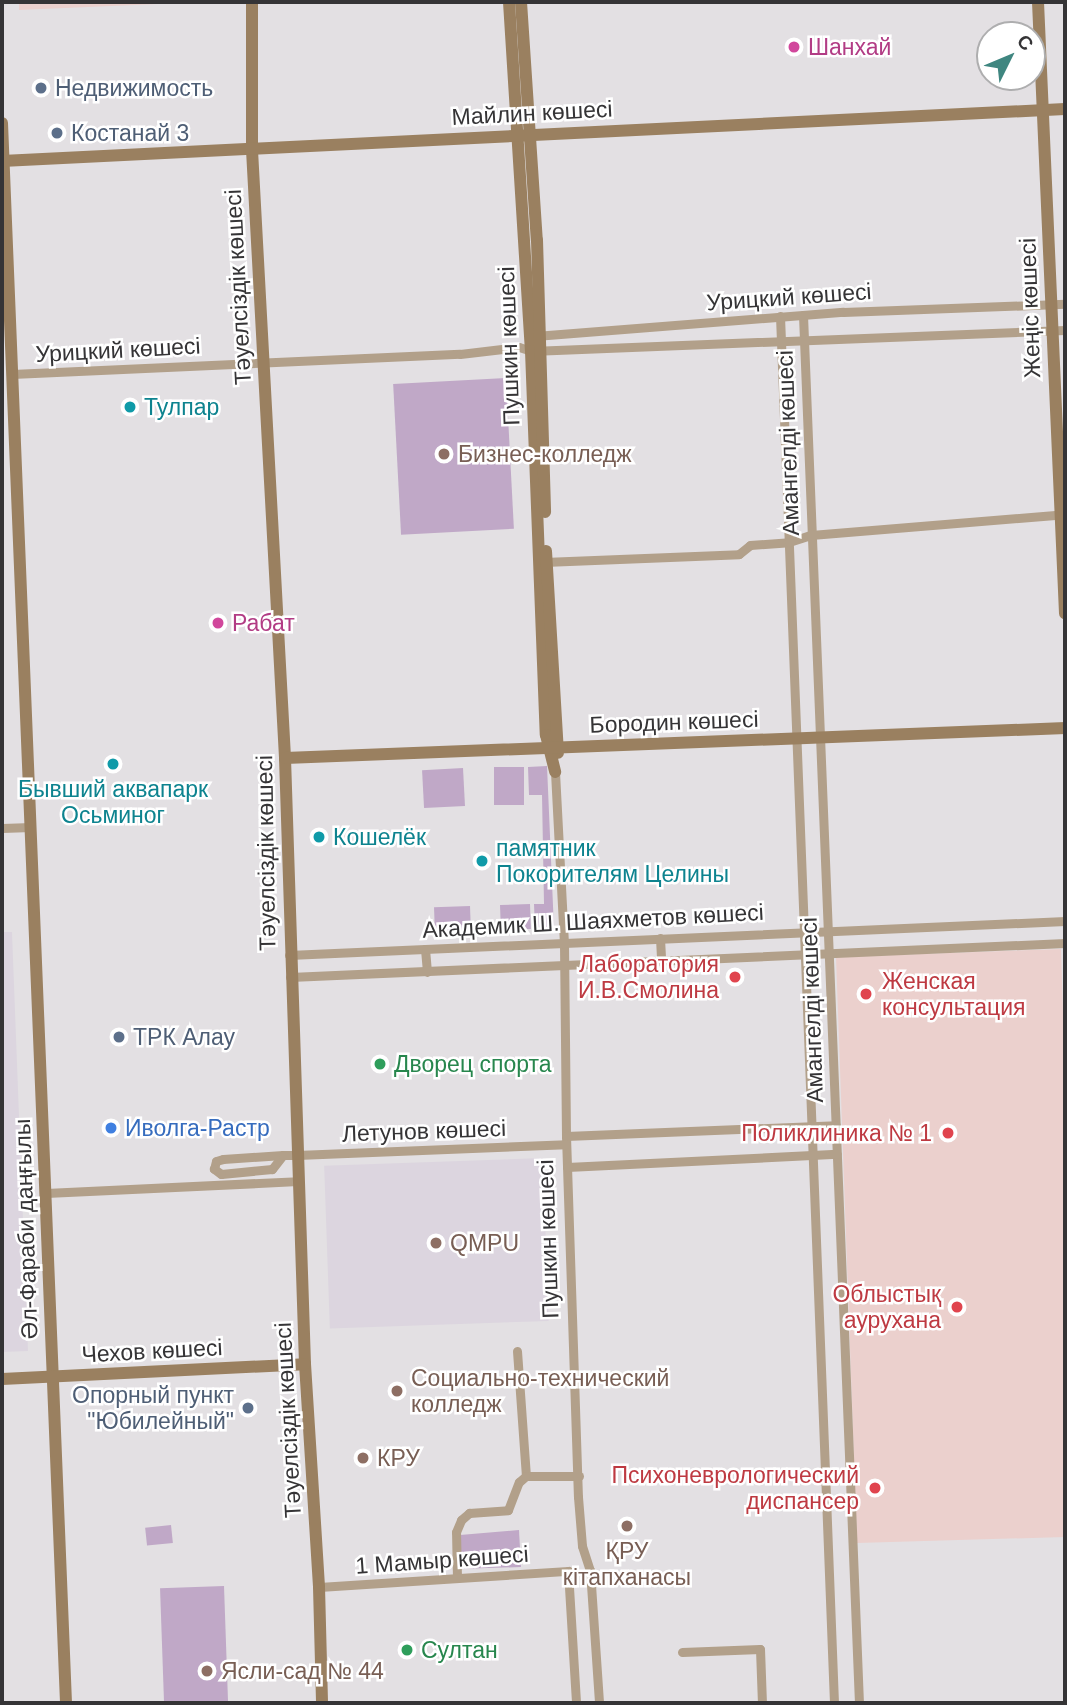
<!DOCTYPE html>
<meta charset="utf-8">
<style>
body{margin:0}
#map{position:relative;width:1067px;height:1705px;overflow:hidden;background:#e3e0e3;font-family:Arial,sans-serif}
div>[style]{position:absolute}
.built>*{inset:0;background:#dcd5df;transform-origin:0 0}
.medical>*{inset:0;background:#ebd0cd}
.green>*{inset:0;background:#c0a8c7;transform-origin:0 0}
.street>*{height:9px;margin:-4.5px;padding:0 4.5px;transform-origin:4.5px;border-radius:4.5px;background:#b2a08a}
.secondary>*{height:12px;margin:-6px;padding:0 6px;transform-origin:6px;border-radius:6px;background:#9a8060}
.dots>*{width:19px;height:19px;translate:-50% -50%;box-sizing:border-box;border:4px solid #fff;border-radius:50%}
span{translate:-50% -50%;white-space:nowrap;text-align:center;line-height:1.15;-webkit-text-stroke:5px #fff;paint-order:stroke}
.hotel-label{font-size:23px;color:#b23c85}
.left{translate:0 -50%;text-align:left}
.service-label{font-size:23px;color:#4e5e75}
.right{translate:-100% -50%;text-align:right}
.street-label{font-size:23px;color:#353436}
.culture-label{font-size:23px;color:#0d838f}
.education-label{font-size:23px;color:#785e54}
.health-label{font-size:23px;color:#be3a42}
.leisure-label{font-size:23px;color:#27864d}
.shop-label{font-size:23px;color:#366cbe}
.frame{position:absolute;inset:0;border:4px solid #353436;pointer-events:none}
.north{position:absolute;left:976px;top:21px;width:70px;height:70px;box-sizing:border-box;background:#fff;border:2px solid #aeaeaf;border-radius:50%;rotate:47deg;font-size:19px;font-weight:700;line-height:28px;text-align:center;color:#353436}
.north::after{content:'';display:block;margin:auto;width:24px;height:32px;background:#3f8680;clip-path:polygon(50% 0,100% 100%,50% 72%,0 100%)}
</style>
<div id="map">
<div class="built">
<i style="clip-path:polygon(2px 932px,12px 932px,28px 1351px,2px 1352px)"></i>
<i style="left:543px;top:1158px;width:163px;height:219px;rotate:88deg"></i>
</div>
<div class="medical">
<i style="clip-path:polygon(19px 2px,204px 2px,19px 10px)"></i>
<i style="clip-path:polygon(1061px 949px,1065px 1077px,1065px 1537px,857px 1543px,836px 957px)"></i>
</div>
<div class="green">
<i style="left:506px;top:378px;width:151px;height:113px;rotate:87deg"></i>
<i style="clip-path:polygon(547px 766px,554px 929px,535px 930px,534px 904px,544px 904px,542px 795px,529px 795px,528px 767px)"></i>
<i style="left:494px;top:767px;width:30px;height:38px"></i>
<i style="left:463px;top:768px;width:38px;height:41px;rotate:87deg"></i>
<i style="left:530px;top:904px;width:25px;height:30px;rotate:88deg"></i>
<i style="left:470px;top:906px;width:26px;height:36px;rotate:88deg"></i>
<i style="left:171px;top:1525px;width:18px;height:26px;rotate:84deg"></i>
<i style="clip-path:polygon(519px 1530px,521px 1567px,458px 1569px,460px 1535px)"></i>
<i style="left:224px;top:1586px;width:117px;height:64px;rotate:88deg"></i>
</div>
<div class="street">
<i style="left:803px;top:315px;width:1389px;rotate:87.69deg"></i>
<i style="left:780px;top:316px;width:1388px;rotate:87.77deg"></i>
<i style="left:535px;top:336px;width:309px;rotate:-4.5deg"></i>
<i style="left:843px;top:312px;width:222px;rotate:-2.1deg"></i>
<i style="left:12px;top:374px;width:448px;rotate:-2.6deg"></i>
<i style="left:460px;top:354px;width:59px;rotate:-6.8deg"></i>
<i style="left:519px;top:347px;width:13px;rotate:18deg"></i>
<i style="left:531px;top:351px;width:534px;rotate:-2.25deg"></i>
<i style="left:544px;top:562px;width:195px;rotate:-2.3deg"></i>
<i style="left:739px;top:554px;width:14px;rotate:-39deg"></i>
<i style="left:750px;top:545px;width:39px;rotate:-4deg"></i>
<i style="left:789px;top:542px;width:23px;rotate:-18deg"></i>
<i style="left:811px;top:535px;width:254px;rotate:-4.7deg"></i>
<i style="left:555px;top:772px;width:172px;rotate:87deg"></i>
<i style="left:564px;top:944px;width:192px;rotate:89.4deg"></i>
<i style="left:566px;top:1136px;width:361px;rotate:88.1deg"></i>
<i style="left:578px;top:1497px;width:49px;rotate:85.3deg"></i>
<i style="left:582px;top:1546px;width:25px;rotate:72deg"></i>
<i style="left:590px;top:1570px;width:133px;rotate:86.1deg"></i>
<i style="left:2px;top:828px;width:29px;rotate:-2deg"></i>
<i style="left:660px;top:938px;width:22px;rotate:87deg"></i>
<i style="left:425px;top:949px;width:23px;rotate:85deg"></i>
<i style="left:289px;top:955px;width:777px;rotate:-2.51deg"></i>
<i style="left:290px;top:977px;width:776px;rotate:-2.51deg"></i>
<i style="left:566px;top:1136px;width:270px;rotate:-2.3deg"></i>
<i style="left:283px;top:1155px;width:18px;rotate:128deg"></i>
<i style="left:272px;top:1169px;width:51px;rotate:174.4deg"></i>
<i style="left:221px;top:1174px;width:9px;rotate:-144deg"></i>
<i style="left:214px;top:1169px;width:8px;rotate:-76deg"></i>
<i style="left:216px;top:1161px;width:7px;rotate:-16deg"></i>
<i style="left:223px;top:1159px;width:60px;rotate:-3.8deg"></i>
<i style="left:283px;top:1155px;width:14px"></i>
<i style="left:297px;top:1155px;width:269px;rotate:-2.3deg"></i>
<i style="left:567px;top:1167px;width:270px;rotate:-2.8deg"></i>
<i style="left:46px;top:1193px;width:252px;rotate:-2.7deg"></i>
<i style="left:517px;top:1351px;width:125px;rotate:85.9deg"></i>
<i style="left:526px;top:1476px;width:53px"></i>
<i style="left:457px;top:1578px;width:46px;rotate:-91.2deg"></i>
<i style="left:456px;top:1532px;width:13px;rotate:-67deg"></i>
<i style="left:461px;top:1520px;width:11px;rotate:-41deg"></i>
<i style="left:469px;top:1513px;width:39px;rotate:-4deg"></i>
<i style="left:508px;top:1510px;width:30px;rotate:-69deg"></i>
<i style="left:519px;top:1482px;width:9px;rotate:-41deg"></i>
<i style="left:319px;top:1587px;width:250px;rotate:-3.7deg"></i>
<i style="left:568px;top:1571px;width:132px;rotate:86.5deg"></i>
<i style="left:682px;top:1652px;width:78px;rotate:-2.2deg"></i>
<i style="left:760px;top:1649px;width:54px;rotate:87.9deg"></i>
</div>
<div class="secondary">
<i style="left:252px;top:2px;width:148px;rotate:90deg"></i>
<i style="left:252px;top:150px;width:609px;rotate:86.89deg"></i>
<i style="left:285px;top:758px;width:606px;rotate:88.11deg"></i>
<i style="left:305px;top:1364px;width:223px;rotate:86.4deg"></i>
<i style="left:319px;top:1587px;width:116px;rotate:88.5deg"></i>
<i style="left:509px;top:2px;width:350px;rotate:86.4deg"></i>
<i style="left:531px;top:351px;width:384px;rotate:87.8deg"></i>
<i style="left:546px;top:735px;width:38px;rotate:76deg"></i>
<i style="left:521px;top:2px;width:239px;rotate:86.2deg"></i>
<i style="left:537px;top:240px;width:272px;rotate:88.3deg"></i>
<i style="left:1038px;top:2px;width:612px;rotate:87.47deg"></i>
<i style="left:2px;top:123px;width:1581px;rotate:87.68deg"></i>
<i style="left:2px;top:161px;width:1064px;rotate:-2.8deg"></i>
<i style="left:546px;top:551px;width:202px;rotate:86.6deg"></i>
<i style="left:285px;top:758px;width:781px;rotate:-2.2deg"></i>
<i style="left:2px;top:1379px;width:303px;rotate:-2.8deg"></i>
</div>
<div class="dots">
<i style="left:794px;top:47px;background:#d1479c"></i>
<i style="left:41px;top:88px;background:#5c6f8a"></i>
<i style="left:57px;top:133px;background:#5c6f8a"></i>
<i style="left:130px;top:407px;background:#0f9aa8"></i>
<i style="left:444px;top:454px;background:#8d6e63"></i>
<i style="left:218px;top:623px;background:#d1479c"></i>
<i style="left:113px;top:764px;background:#0f9aa8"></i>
<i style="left:319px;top:837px;background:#0f9aa8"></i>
<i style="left:482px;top:861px;background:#0f9aa8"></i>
<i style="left:735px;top:977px;background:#e0444e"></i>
<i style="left:866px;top:994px;background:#e0444e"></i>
<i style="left:119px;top:1037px;background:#5c6f8a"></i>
<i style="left:380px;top:1064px;background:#2e9e5b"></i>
<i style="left:111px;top:1128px;background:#3f7fe0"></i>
<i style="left:948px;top:1133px;background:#e0444e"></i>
<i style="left:436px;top:1243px;background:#8d6e63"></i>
<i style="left:957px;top:1307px;background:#e0444e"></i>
<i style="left:397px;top:1391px;background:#8d6e63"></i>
<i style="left:248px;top:1408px;background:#5c6f8a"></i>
<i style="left:363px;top:1458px;background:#8d6e63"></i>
<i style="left:875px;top:1488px;background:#e0444e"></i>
<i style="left:627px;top:1526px;background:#8d6e63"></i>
<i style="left:407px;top:1650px;background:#2e9e5b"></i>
<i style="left:207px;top:1671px;background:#8d6e63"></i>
</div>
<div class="hotel-label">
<span class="left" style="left:808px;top:47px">Шанхай</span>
<span class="left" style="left:232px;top:623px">Рабат</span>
</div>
<div class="service-label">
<span class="left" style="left:55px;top:88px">Недвижимость</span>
<span class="left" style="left:71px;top:133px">Костанай 3</span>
<span class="left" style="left:133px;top:1037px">ТРК Алау</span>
<span class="right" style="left:234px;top:1408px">Опорный пункт<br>"Юбилейный"</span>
</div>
<div class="street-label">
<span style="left:532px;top:113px;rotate:-3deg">Майлин көшесі</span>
<span style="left:238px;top:287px;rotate:-93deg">Тәуелсіздік көшесі</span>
<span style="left:789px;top:297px;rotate:-4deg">Урицкий көшесі</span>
<span style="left:1030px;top:308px;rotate:-92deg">Жеңіс көшесі</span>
<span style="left:509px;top:346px;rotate:-92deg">Пушкин көшесі</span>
<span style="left:118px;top:350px;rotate:-3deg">Урицкий көшесі</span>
<span style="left:788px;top:443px;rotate:-92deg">Амангелді көшесі</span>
<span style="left:674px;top:722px;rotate:-2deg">Бородин көшесі</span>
<span style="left:266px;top:853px;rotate:-91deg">Тәуелсіздік көшесі</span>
<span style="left:593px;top:921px;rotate:-3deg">Академик Ш. Шаяхметов көшесі</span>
<span style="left:812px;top:1010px;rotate:-92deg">Амангелді көшесі</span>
<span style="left:424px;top:1131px;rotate:-2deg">Летунов көшесі</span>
<span style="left:26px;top:1229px;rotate:-92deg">Әл-Фараби даңғылы</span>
<span style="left:548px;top:1239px;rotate:-92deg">Пушкин көшесі</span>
<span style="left:152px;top:1351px;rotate:-3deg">Чехов көшесі</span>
<span style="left:288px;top:1420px;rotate:-93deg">Тәуелсіздік көшесі</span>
<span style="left:442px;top:1560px;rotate:-4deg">1 Мамыр көшесі</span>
</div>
<div class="culture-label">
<span class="left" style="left:144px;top:407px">Тулпар</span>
<span style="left:113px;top:802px">Бывший аквапарк<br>Осьминог</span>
<span class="left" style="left:333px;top:837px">Кошелёк</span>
<span class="left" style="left:496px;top:861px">памятник<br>Покорителям Целины</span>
</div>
<div class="education-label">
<span class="left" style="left:458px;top:454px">Бизнес-колледж</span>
<span class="left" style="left:450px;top:1243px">QMPU</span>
<span class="left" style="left:411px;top:1391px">Социально-технический<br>колледж</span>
<span class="left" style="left:377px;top:1458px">КРУ</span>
<span style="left:627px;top:1564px">ҚРУ<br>кітапханасы</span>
<span class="left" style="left:221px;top:1671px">Ясли-сад № 44</span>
</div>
<div class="health-label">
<span class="right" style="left:719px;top:977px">Лаборатория<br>И.В.Смолина</span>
<span class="left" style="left:882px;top:994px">Женская<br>консультация</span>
<span class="right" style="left:932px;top:1133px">Поликлиника № 1</span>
<span class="right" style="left:941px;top:1307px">Облыстық<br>аурухана</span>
<span class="right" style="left:859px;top:1488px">Психоневрологический<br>диспансер</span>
</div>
<div class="leisure-label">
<span class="left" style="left:394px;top:1064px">Дворец спорта</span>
<span class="left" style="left:421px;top:1650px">Султан</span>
</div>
<div class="shop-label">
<span class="left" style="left:125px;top:1128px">Иволга-Растр</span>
</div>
<div class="frame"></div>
<div class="north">С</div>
</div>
